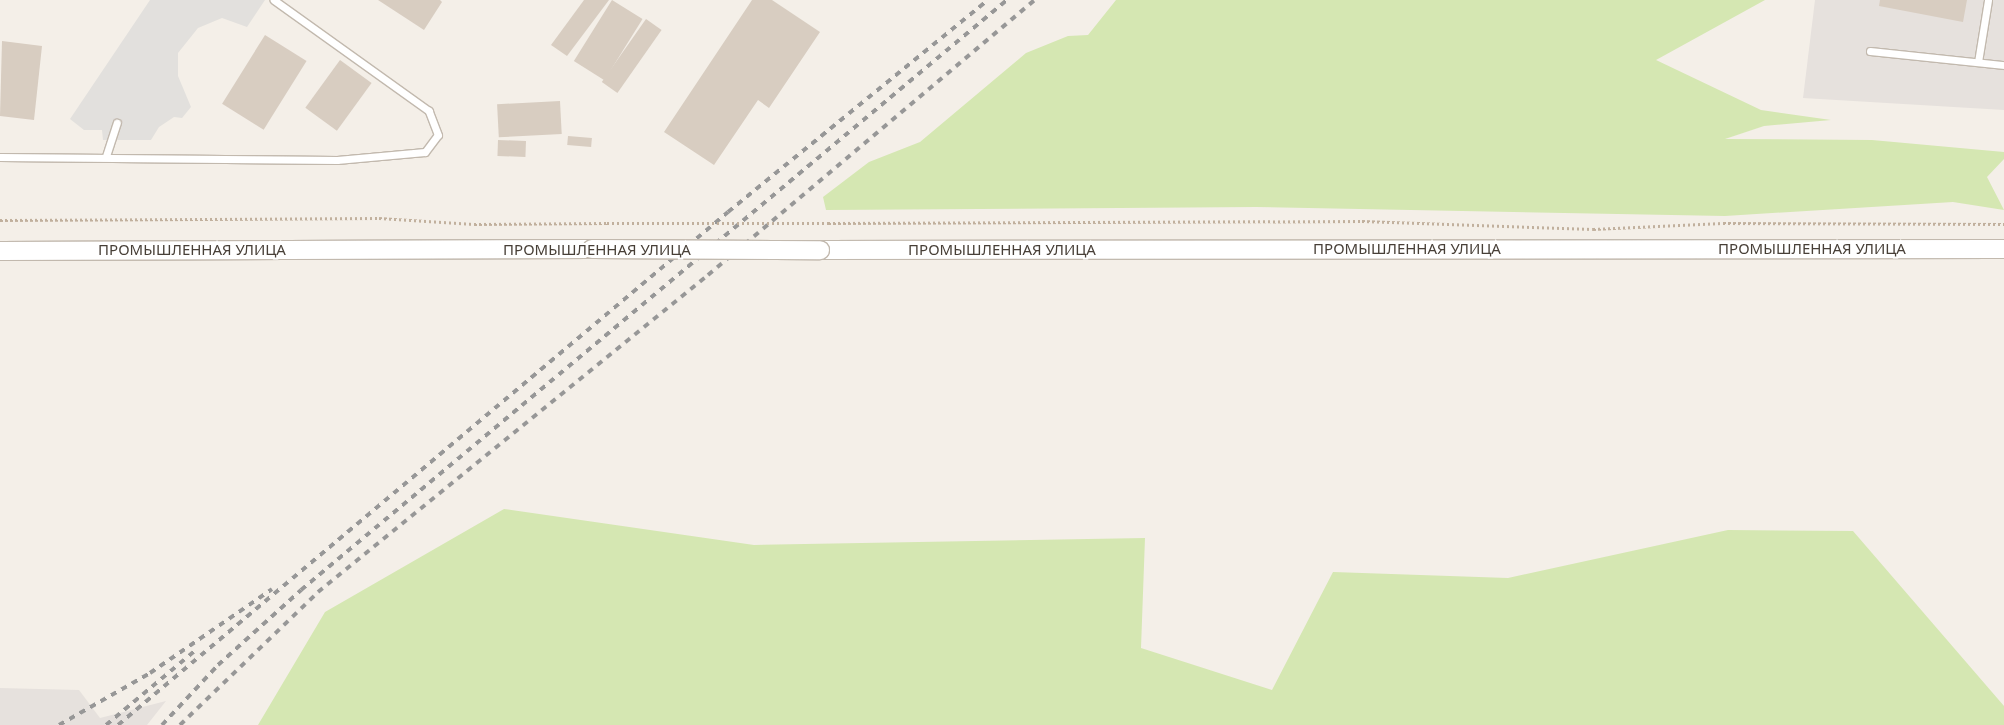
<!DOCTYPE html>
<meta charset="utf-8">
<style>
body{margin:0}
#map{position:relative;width:2004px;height:725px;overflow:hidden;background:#f4efe8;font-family:"Noto Sans",sans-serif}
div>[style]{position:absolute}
.industrial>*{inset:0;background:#e6e1dd}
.green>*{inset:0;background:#d5e7b2}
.parking>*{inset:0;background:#e2e0dd}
.building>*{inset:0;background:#d8cdc1;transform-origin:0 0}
.path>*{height:3px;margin-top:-1.5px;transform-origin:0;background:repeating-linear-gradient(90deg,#c1b09d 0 2.5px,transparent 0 5px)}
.roads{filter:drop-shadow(1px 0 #c2b9ae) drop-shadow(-1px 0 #c2b9ae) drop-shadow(0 1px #c2b9ae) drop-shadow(0 -1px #c2b9ae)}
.service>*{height:7px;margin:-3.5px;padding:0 3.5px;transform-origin:3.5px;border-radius:3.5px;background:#fff}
.tertiary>*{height:18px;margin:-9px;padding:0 9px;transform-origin:9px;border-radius:9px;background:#fff}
.rail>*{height:4px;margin-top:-2px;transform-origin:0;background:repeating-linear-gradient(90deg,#979797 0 6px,transparent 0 12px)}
.path-bridge>*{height:3px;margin-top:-1.5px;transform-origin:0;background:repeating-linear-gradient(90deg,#c1b09d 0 2.5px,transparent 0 5px)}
.bridges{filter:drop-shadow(1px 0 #c2b9ae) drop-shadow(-1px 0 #c2b9ae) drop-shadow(0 1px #c2b9ae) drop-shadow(0 -1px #c2b9ae)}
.tertiary-bridge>*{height:18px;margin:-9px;padding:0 9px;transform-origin:9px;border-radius:9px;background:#fff}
span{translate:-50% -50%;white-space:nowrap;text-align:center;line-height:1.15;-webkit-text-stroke:4px #fff;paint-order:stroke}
.street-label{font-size:15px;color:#473f37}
</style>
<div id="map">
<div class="industrial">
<i style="clip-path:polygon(1815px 0,2004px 0,2004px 110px,1803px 98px)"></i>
<i style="clip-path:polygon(0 688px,79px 690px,100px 718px,166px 701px,147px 725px,0 725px)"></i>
</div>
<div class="green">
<i style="clip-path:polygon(1116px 0,1765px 0,1656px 60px,1761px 110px,1831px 120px,1764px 126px,1725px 139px,1872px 140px,2004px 152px,2004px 159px,1987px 177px,2004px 210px,1953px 202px,1725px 216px,1256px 207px,826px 210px,823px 197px,869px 162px,920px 142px,1026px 53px,1068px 36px,1088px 35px)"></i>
<i style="clip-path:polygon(504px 509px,754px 545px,1145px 538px,1141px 648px,1272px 690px,1333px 572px,1508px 578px,1728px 530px,1853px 531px,2004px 706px,2004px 725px,258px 725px,325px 612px)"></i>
</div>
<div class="parking">
<i style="clip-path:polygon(150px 0,265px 0,247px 27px,222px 18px,198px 28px,178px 53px,178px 76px,191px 107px,182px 118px,174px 117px,159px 127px,151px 140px,103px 140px,102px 130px,84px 130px,70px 119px)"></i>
</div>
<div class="building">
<i style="clip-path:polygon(378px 0,440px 0,442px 2px,424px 30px)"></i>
<i style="clip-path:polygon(584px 0,609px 0,567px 56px,551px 45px)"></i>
<i style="left:612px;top:0;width:36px;height:72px;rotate:32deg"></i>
<i style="clip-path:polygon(752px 0,772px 0,820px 32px,769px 108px,758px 100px,714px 165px,664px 132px)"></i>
<i style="clip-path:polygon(1880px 0,1967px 0,1963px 22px,1879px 6px)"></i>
<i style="left:646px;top:19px;width:19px;height:77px;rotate:35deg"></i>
<i style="left:265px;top:35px;width:49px;height:81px;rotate:32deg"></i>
<i style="clip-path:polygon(2px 41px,42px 46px,34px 120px,0 116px)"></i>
<i style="left:340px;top:60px;width:39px;height:59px;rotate:36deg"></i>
<i style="left:560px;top:101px;width:33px;height:63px;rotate:87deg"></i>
<i style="left:568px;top:136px;width:24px;height:9px;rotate:5deg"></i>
<i style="left:498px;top:140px;width:28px;height:16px;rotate:2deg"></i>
</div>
<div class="path">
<i style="left:0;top:220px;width:379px;rotate:-0.3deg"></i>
<i style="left:379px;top:218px;width:95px;rotate:3.6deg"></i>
<i style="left:474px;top:224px;width:133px;rotate:-0.4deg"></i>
<i style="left:828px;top:223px;width:534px;rotate:-0.21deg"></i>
<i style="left:1362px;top:221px;width:231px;rotate:2deg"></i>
<i style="left:1593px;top:229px;width:130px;rotate:-2.6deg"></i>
<i style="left:1723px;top:223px;width:281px;rotate:0.2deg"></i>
</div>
<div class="roads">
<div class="service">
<i style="left:1870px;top:51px;width:135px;rotate:6deg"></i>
<i style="left:1978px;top:62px;width:63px;rotate:-80.8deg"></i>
<i style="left:106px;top:156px;width:35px;rotate:-72deg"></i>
<i style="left:0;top:157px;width:337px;rotate:0.5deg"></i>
<i style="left:337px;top:160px;width:88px;rotate:-5.2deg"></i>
<i style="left:425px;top:152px;width:21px;rotate:-53deg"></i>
<i style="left:438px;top:135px;width:26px;rotate:-111deg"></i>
<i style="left:429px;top:111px;width:191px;rotate:-144.4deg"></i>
</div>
<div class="tertiary">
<i style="left:820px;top:250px;width:1184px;rotate:-0.05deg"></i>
<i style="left:0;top:251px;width:592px;rotate:-0.19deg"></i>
</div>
</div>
<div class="rail">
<i style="left:59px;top:725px;width:105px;rotate:-29.7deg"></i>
<i style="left:150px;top:673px;width:148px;rotate:-34.5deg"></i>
<i style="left:106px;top:725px;width:119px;rotate:-39.9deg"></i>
<i style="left:118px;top:725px;width:797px;rotate:-40.06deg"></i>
<i style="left:728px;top:212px;width:335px;rotate:-39.2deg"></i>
<i style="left:162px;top:725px;width:82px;rotate:-47deg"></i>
<i style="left:218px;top:665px;width:112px;rotate:-42.1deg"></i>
<i style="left:301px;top:590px;width:920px;rotate:-39.89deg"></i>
<i style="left:180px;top:725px;width:192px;rotate:-43.9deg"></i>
<i style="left:318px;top:592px;width:503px;rotate:-39.1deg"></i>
<i style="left:708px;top:275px;width:426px;rotate:-40.1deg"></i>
</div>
<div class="path-bridge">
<i style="left:607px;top:223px;width:221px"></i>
</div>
<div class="bridges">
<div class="tertiary-bridge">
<i style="left:592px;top:249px;width:228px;rotate:0.3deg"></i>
</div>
</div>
<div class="street-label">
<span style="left:1407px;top:249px">ПРОМЫШЛЕННАЯ УЛИЦА</span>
<span style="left:1812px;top:249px">ПРОМЫШЛЕННАЯ УЛИЦА</span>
<span style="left:192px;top:250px">ПРОМЫШЛЕННАЯ УЛИЦА</span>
<span style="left:597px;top:250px">ПРОМЫШЛЕННАЯ УЛИЦА</span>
<span style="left:1002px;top:250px">ПРОМЫШЛЕННАЯ УЛИЦА</span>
</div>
</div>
